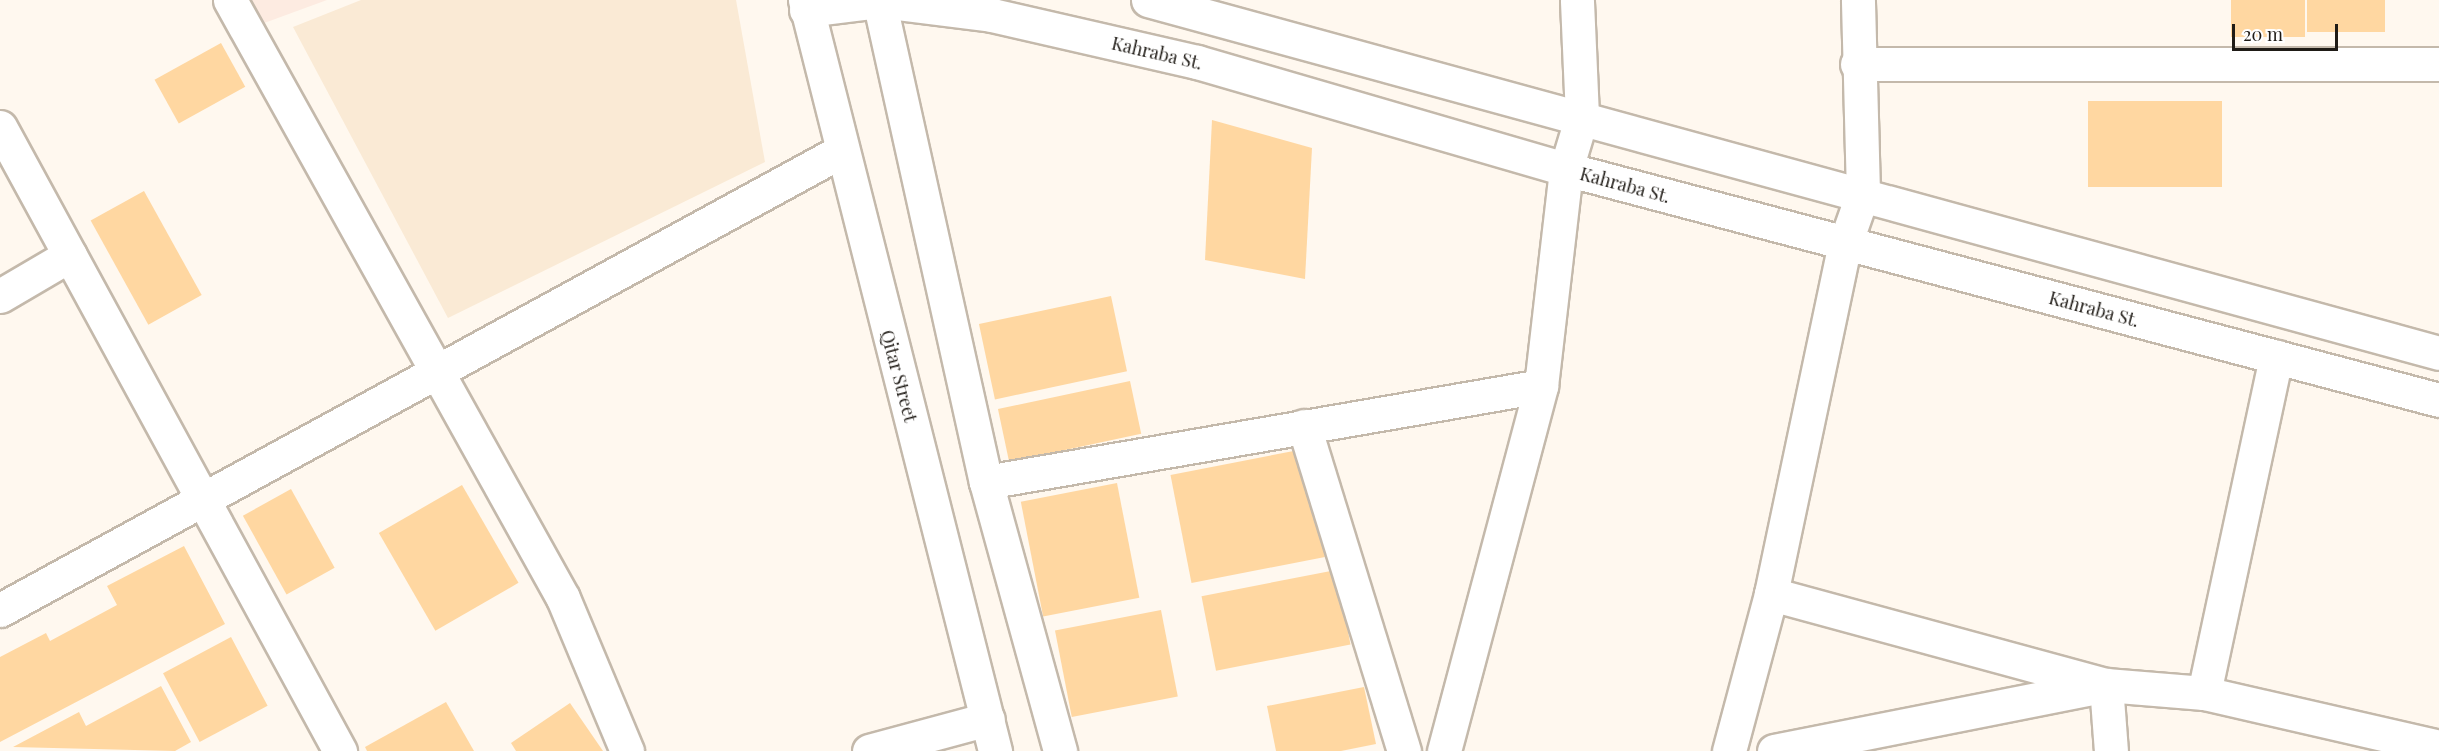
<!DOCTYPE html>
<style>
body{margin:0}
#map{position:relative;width:2439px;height:751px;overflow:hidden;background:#fff8ef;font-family:"Playfair Display",serif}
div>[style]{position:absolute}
.built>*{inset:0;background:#faead5}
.industrial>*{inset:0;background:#fdebe1}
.building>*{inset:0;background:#ffd7a1;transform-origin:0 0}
.roads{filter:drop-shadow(2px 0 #c4b9ab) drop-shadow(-2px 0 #c4b9ab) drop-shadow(0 2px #c4b9ab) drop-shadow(0 -2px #c4b9ab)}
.minor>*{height:33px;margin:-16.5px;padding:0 16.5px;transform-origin:16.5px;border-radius:16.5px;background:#fff}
.major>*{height:33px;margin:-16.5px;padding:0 16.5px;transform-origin:16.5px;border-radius:16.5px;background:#fff}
span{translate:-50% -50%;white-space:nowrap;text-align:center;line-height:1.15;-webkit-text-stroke:6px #fff;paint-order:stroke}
.street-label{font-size:18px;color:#1f1b16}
.scale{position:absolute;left:2232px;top:24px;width:106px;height:27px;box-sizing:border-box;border:3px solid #1f1b16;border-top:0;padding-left:8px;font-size:18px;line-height:21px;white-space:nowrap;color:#1f1b16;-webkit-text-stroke:4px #fff;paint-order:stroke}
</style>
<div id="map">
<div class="built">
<i style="clip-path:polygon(361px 0,736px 0,765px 162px,448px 318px,293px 27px)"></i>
</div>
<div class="industrial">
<i style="clip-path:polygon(230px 0,327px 0,245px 30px)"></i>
</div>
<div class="building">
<i style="left:2231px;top:0;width:74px;height:37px"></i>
<i style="left:2307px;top:0;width:78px;height:32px"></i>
<i style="left:221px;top:43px;width:50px;height:76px;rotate:61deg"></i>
<i style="left:2088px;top:101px;width:134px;height:86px"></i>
<i style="clip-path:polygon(1212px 120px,1312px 148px,1305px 279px,1205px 260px)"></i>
<i style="left:144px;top:191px;width:119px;height:61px;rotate:61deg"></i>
<i style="left:1111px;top:296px;width:77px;height:135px;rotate:78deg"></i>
<i style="left:1130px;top:381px;width:54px;height:135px;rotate:78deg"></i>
<i style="left:1304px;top:449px;width:110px;height:136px;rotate:79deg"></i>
<i style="left:1117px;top:483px;width:117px;height:98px;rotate:79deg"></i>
<i style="left:462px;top:485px;width:113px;height:96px;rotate:60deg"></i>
<i style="left:291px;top:489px;width:90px;height:55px;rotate:61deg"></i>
<i style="clip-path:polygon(184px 546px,225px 624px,0 742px,0 657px,46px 633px,50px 641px,117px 605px,107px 586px)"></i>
<i style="left:1336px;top:570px;width:76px;height:137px;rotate:79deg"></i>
<i style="left:1161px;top:610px;width:88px;height:108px;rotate:79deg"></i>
<i style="left:231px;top:637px;width:78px;height:77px;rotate:62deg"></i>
<i style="clip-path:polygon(161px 686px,191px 742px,175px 751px,13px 747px,79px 712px,86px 726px)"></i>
<i style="clip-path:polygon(1364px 687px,1376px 744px,1341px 751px,1276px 751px,1267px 706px)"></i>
<i style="clip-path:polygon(446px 702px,474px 751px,367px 751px,365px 747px)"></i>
<i style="clip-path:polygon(570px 703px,603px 751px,516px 751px,511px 743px)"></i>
</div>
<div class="roads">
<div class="minor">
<i style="left:230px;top:0;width:684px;rotate:60.89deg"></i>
<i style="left:563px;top:598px;width:166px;rotate:67.3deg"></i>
<i style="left:1857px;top:64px;width:582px"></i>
<i style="left:0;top:127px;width:711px;rotate:61.42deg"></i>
<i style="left:0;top:296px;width:81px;rotate:-30.4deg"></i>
<i style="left:1304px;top:426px;width:340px;rotate:72.9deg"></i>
<i style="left:986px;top:482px;width:563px;rotate:-9.81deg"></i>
<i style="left:1771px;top:594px;width:347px;rotate:15.2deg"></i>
<i style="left:2106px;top:685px;width:66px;rotate:85.7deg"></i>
<i style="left:0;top:610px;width:958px;rotate:-28.62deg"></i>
<i style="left:2204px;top:693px;width:344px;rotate:-77.9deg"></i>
<i style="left:869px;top:751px;width:123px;rotate:-15.1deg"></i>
<i style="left:1444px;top:751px;width:378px;rotate:-75.1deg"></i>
<i style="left:1541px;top:386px;width:218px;rotate:-83.4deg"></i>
<i style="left:1566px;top:169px;width:55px;rotate:-73.2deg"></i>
<i style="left:1582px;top:116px;width:116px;rotate:-92.5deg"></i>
<i style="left:1729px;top:751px;width:163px;rotate:-75deg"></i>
<i style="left:1771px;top:594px;width:358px;rotate:-78.1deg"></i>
<i style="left:1845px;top:244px;width:54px;rotate:-70.6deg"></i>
<i style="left:1863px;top:193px;width:193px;rotate:-91.5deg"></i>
<i style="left:1774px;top:751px;width:338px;rotate:-11.2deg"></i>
<i style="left:2106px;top:685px;width:98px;rotate:4.7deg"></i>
<i style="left:2204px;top:693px;width:241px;rotate:12.9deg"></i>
</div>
<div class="major">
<i style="left:805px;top:0;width:775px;rotate:75.8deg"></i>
<i style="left:879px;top:0;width:494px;rotate:77.5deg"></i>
<i style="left:986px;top:482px;width:279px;rotate:74.6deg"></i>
<i style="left:1148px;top:0;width:1338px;rotate:15.29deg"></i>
<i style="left:806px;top:10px;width:75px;rotate:-6.9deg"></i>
<i style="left:880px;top:1px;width:113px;rotate:7.1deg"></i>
<i style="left:992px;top:15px;width:210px;rotate:12.9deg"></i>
<i style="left:1197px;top:62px;width:384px;rotate:16.2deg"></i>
<i style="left:1566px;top:169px;width:903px;rotate:14.82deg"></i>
</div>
</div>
<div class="street-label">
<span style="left:1157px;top:53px;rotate:13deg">Kahraba St.</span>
<span style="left:1625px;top:185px;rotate:15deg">Kahraba St.</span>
<span style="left:2094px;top:309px;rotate:15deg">Kahraba St.</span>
<span style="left:899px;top:376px;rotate:75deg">Qitar Street</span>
</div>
<div class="scale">20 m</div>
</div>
